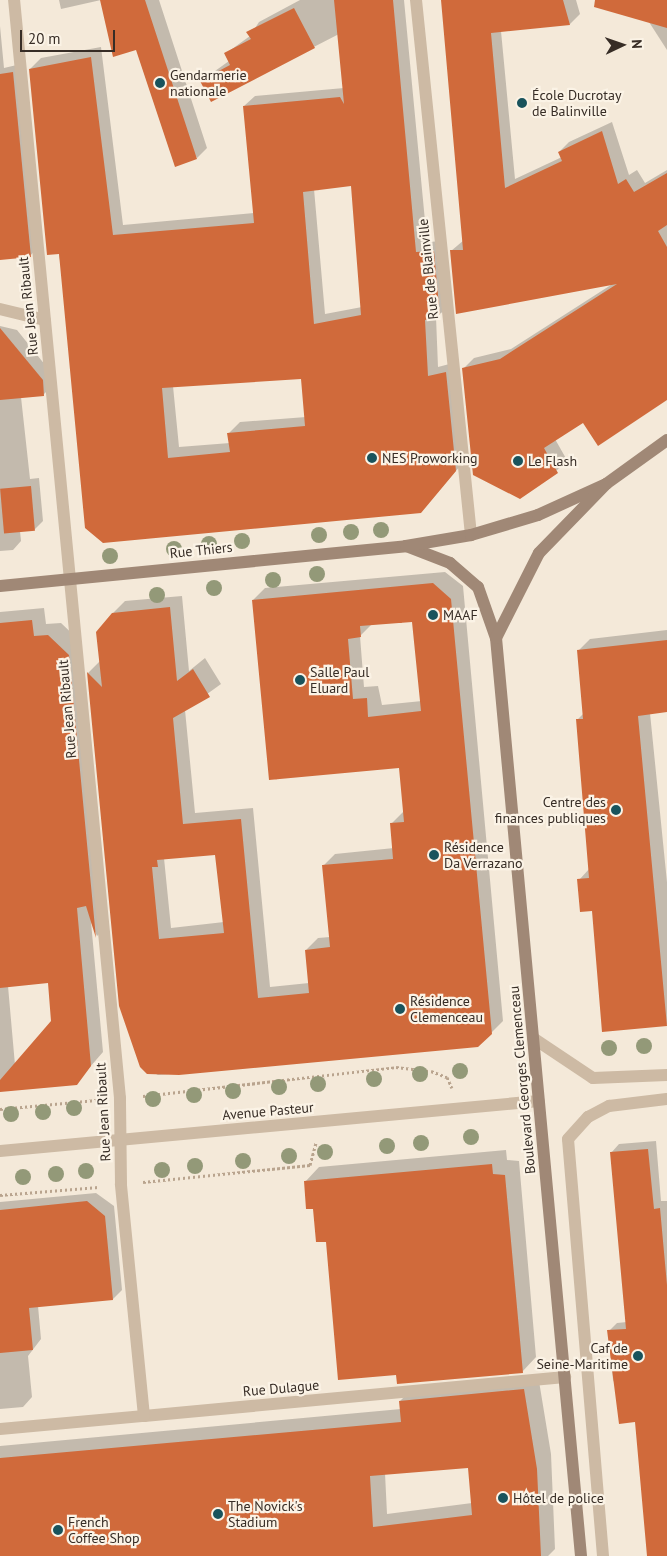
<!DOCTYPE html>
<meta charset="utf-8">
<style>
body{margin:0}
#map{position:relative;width:667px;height:1556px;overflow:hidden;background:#f4e9d9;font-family:"PT Sans",sans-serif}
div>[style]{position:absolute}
.shadow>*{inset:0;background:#0003}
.building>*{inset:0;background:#d06a3b;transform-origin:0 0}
.path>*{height:3px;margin-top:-1.5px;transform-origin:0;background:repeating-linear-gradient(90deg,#b9a48e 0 2.5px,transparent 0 5px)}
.service>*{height:12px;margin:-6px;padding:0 6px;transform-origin:6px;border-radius:6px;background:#cdbaa4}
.minor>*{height:12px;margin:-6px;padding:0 6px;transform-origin:6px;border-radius:6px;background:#cdbaa4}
.tertiary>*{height:12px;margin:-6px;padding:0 6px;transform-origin:6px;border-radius:6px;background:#cdbaa4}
.secondary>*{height:12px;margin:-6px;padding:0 6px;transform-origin:6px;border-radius:6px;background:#a08876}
.trees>*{width:16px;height:16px;margin:-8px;border-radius:50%;background:#939978}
.dots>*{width:14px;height:14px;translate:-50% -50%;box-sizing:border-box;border:2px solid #fbf3e6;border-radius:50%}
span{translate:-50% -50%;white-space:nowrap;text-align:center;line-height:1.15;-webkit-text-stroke:4.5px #fbf3e6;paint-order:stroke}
.poi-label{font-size:14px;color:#372d26}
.left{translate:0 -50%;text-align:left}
.right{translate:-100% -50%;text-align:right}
.street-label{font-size:14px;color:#372d26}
.north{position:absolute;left:597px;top:20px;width:50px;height:50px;-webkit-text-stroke:4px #fbf3e6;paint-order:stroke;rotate:87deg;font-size:14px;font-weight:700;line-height:20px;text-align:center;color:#372d26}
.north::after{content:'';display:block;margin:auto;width:18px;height:22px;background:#372d26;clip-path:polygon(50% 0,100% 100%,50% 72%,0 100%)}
.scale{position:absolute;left:20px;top:30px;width:95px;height:22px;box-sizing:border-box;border:2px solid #372d26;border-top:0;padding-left:6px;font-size:15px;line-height:18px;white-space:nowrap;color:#372d26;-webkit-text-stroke:4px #fbf3e6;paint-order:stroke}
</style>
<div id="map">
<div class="shadow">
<i style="clip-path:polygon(59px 0,159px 0,207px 148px,197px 158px,137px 48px,101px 0,61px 9px)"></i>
<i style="clip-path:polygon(evenodd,300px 0,404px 0,427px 242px,444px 241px,451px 305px,436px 317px,438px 367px,457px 362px,466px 459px,421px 512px,104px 542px,30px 69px,41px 58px,101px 47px,123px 225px,254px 213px,244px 106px,255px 96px,344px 88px,339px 34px,211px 100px,201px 81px,229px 61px,225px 54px,250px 36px,259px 22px,300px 0,352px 185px,362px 307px,325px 314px,314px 189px,352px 185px,300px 0,302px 378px,306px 417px,240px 422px,229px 433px,230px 443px,179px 447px,173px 386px,302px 378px)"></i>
<i style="clip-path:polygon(442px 0,576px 0,580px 14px,570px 24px,501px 31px,515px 179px,562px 157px,559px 152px,569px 142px,612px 122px,629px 175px,637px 170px,645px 183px,667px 170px,667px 398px,583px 421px,555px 439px,568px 462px,520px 497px,463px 369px,474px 358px,511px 349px,614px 283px,451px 251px,464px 240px)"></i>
<i style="clip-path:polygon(636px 0,667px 0,667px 50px,649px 22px)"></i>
<i style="clip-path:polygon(0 26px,4px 68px,21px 64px,38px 247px,30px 256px,0 259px)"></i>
<i style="clip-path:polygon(0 326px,17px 330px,50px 371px,52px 386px,43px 395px,21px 397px,30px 479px,39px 478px,43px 521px,34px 530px,20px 531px,21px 541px,13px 550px,0 551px)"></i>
<i style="clip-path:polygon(evenodd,445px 572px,463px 586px,503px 1021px,478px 1046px,158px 1075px,141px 1066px,121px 1006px,88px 673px,101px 660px,113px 613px,125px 601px,182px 596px,189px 671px,205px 658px,221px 684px,185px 710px,195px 813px,253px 808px,270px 987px,309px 983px,306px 950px,318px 938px,330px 937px,323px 866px,335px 854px,394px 848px,391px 824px,404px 811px,400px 766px,253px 600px,265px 588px,445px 572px,413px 620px,422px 701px,382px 705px,378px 686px,364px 687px,360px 636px,373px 623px,413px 620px,445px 572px,216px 854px,224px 922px,171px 928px,164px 858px,216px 854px)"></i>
<i style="clip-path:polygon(evenodd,44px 608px,46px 624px,61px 623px,81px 642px,108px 925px,97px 936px,91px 922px,103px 1052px,76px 1083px,0 1091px,0 612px,44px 608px,49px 982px,52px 1022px,15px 1065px,8px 986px,49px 982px)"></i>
<i style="clip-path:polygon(667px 630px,667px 711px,650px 713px,667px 882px,667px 1024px,603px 1030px,593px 909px,579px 880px,590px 868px,577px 720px,584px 713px,578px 651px,590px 639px)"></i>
<i style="clip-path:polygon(656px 1141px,661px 1201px,667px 1201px,667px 1556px,649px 1556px,636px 1421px,613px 1380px,609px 1331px,617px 1323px,627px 1322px,611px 1153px,619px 1144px)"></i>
<i style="clip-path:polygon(506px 1150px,507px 1160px,519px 1161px,536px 1357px,522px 1372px,397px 1373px,327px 1240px,305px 1182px,319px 1167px)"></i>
<i style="clip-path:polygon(96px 1193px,114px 1206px,122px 1290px,113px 1299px,38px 1306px,41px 1339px,28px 1356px,32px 1397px,23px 1407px,0 1409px,0 1202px)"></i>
<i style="clip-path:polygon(evenodd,538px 1375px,551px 1454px,555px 1549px,548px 1556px,0 1556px,0 1446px,401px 1409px,400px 1401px,414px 1387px,538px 1375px,470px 1467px,472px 1503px,387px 1514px,385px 1473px,470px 1467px)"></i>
</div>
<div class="building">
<i style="clip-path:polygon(100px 0,145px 0,197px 159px,175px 167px,136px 50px,113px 57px)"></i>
<i style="clip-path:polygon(evenodd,334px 0,393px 0,416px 252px,434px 251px,440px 317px,425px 320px,428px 376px,446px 372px,456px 471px,421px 513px,103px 543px,85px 528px,59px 254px,47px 255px,29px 69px,91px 57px,113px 235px,254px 223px,243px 106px,340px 97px,344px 104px,334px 0,351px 186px,361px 315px,314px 324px,303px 192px,351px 186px,334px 0,301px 379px,305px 426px,227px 433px,230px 452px,168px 458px,162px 388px,301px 379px)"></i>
<i style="clip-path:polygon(441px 0,563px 0,570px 25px,491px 33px,505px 188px,562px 161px,558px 152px,602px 131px,618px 184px,626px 179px,634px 192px,667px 173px,667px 225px,658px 231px,667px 247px,667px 400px,598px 446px,583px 423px,544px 448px,558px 473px,520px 499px,473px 475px,462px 368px,500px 359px,617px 284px,456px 314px,450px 250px,463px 250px)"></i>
<i style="clip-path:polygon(595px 0,667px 0,667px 28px,594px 7px)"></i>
<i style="clip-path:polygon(294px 8px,315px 48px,211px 102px,200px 81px,230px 65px,224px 53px,251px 39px,246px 32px)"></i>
<i style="clip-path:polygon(13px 72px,31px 257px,0 260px,0 74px)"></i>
<i style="clip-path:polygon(0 328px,43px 380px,44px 396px,0 400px)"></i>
<i style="left:31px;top:486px;width:45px;height:31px;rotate:85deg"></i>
<i style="clip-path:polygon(evenodd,433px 583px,451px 599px,492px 1034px,478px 1047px,179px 1075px,147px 1074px,140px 1067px,119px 1006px,87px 672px,102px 687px,96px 632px,112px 613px,170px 607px,177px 681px,193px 669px,210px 697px,173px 718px,183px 824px,241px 819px,258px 998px,309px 993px,305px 950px,330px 947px,322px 865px,393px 859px,390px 823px,404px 822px,399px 768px,269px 780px,252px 600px,433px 583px,412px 622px,421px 711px,368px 717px,367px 698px,353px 699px,348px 639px,361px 637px,360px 626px,412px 622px,433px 583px,215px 855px,224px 933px,159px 939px,152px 867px,158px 867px,157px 860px,215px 855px)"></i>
<i style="clip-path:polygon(32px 620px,34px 636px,48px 635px,69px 655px,96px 938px,86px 906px,77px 908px,91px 1066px,77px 1085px,0 1092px,0 1080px,51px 1021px,48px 983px,0 988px,0 623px)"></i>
<i style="clip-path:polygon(667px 640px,667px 712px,638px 716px,667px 1026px,602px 1032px,592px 911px,580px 912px,577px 879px,589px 878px,576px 719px,583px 719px,577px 650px)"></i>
<i style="clip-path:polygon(648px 1149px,654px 1209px,660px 1208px,667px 1285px,667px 1556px,647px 1556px,635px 1422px,619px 1424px,607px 1330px,626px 1329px,610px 1152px)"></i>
<i style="clip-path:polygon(492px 1164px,493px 1174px,505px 1175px,523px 1373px,397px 1384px,396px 1375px,338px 1380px,326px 1242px,316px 1242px,313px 1209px,306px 1209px,304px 1181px)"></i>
<i style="clip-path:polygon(87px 1201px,105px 1216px,113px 1300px,29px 1308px,33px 1350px,0 1353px,0 1210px)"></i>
<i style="clip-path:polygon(evenodd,524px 1389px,537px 1469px,541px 1556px,0 1556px,0 1458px,401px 1422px,399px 1401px,524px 1389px,468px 1468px,472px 1515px,373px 1527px,370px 1476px,468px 1468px)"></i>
</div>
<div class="path">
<i style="left:143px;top:1096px;width:255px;rotate:-6.5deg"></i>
<i style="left:396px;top:1067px;width:35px;rotate:7deg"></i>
<i style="left:431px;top:1071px;width:17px;rotate:21deg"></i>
<i style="left:447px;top:1077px;width:12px;rotate:66deg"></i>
<i style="left:0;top:1109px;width:97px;rotate:-5.3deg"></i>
<i style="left:143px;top:1182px;width:168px;rotate:-5.8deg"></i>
<i style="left:310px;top:1165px;width:23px;rotate:-75deg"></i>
<i style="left:0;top:1195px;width:99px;rotate:-4.6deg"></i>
</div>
<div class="service">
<i style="left:144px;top:1416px;width:423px;rotate:-5.3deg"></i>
<i style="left:603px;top:1556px;width:418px;rotate:-94.8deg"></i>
<i style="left:568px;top:1139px;width:30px;rotate:-48deg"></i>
<i style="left:588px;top:1117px;width:24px;rotate:-28deg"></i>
<i style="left:609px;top:1106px;width:58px;rotate:-6.9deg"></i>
</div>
<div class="minor">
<i style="left:416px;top:0;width:538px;rotate:84.13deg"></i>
<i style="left:0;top:309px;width:46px;rotate:13.7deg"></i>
<i style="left:0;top:1151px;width:541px;rotate:-5.3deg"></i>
<i style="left:0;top:1429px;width:145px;rotate:-5.2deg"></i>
<i style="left:144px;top:1416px;width:233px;rotate:-95.7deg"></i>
<i style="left:121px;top:1184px;width:86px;rotate:-90.7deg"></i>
<i style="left:120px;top:1098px;width:1103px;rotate:-95.51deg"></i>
</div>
<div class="tertiary">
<i style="left:533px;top:1038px;width:72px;rotate:33.7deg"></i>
<i style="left:593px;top:1078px;width:74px;rotate:-2.3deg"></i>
</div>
<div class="secondary">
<i style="left:406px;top:546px;width:47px;rotate:21.1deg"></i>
<i style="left:450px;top:563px;width:37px;rotate:41deg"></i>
<i style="left:478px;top:587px;width:54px;rotate:70.6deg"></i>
<i style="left:0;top:586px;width:408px;rotate:-5.6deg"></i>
<i style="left:406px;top:546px;width:66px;rotate:-9.6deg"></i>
<i style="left:471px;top:535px;width:70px;rotate:-16.6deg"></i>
<i style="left:538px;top:515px;width:75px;rotate:-24.5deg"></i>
<i style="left:606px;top:484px;width:75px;rotate:-35.8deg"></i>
<i style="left:581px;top:1556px;width:922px;rotate:-95.29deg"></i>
<i style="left:496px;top:638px;width:95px;rotate:-63.2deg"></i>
<i style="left:539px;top:553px;width:96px;rotate:-45.8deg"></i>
</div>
<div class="trees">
<i style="left:381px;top:530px"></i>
<i style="left:351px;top:532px"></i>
<i style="left:319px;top:535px"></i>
<i style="left:242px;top:541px"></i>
<i style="left:209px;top:544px"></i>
<i style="left:174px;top:549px"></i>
<i style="left:110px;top:556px"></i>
<i style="left:317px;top:574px"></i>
<i style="left:273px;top:580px"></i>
<i style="left:214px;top:588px"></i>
<i style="left:157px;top:595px"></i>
<i style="left:644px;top:1046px"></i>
<i style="left:609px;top:1048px"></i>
<i style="left:460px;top:1071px"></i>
<i style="left:420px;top:1074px"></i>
<i style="left:374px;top:1079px"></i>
<i style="left:318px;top:1084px"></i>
<i style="left:279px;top:1087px"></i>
<i style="left:233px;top:1091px"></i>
<i style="left:194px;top:1095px"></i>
<i style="left:153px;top:1099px"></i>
<i style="left:74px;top:1108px"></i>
<i style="left:43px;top:1112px"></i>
<i style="left:11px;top:1114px"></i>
<i style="left:471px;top:1137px"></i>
<i style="left:421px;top:1143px"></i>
<i style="left:387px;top:1146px"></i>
<i style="left:325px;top:1152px"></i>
<i style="left:289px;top:1156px"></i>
<i style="left:243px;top:1161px"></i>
<i style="left:195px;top:1166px"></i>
<i style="left:162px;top:1170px"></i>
<i style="left:86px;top:1171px"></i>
<i style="left:56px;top:1174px"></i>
<i style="left:23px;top:1177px"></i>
</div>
<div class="dots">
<i style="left:160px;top:83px;background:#19535c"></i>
<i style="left:522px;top:103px;background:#19535c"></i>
<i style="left:372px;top:458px;background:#19535c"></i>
<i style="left:518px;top:461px;background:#19535c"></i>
<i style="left:433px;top:615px;background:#19535c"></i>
<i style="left:300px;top:680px;background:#19535c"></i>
<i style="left:616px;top:810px;background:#19535c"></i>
<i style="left:434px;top:855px;background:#19535c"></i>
<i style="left:400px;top:1009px;background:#19535c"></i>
<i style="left:638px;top:1356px;background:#19535c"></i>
<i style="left:503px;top:1498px;background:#19535c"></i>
<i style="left:218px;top:1514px;background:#19535c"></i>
<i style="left:58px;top:1530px;background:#19535c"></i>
</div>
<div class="poi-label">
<span class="left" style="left:170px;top:83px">Gendarmerie<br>nationale</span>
<span class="left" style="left:532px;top:103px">École Ducrotay<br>de Balinville</span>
<span class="left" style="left:382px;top:458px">NES Proworking</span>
<span class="left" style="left:528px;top:461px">Le Flash</span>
<span class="left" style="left:443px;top:615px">MAAF</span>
<span class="left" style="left:310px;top:680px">Salle Paul<br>Eluard</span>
<span class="right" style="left:606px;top:810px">Centre des<br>finances publiques</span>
<span class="left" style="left:444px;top:855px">Résidence<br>Da Verrazano</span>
<span class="left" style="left:410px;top:1009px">Résidence<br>Clemenceau</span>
<span class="right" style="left:628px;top:1356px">Caf de<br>Seine-Maritime</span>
<span class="left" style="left:513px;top:1498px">Hôtel de police</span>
<span class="left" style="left:228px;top:1514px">The Novick's<br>Stadium</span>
<span class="left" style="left:68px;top:1530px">French<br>Coffee Shop</span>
</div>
<div class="street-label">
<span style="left:428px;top:269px;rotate:-96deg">Rue de Blainville</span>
<span style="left:28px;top:306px;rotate:-96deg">Rue Jean Ribault</span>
<span style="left:201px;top:550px;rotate:-6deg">Rue Thiers</span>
<span style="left:67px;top:709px;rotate:-95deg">Rue Jean Ribault</span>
<span style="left:522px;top:1080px;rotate:-95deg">Boulevard Georges Clemenceau</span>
<span style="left:268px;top:1111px;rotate:-5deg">Avenue Pasteur</span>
<span style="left:103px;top:1112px;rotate:-93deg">Rue Jean Ribault</span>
<span style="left:281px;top:1388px;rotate:-5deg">Rue Dulague</span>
</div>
<div class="north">N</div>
<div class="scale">20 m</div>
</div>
